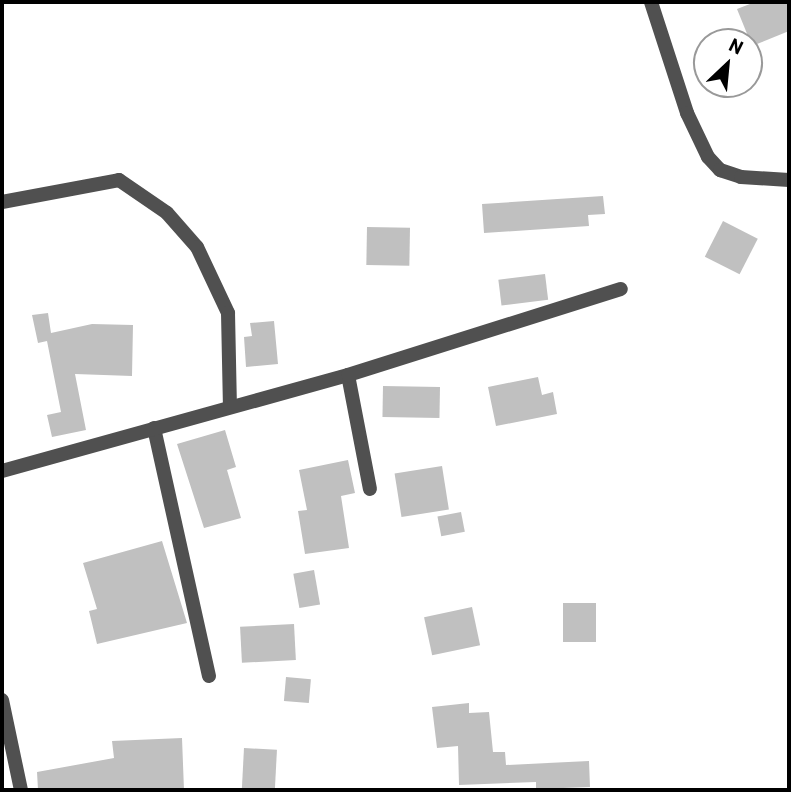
<!DOCTYPE html>
<style>
body{margin:0}
#map{position:relative;width:791px;height:792px;overflow:hidden;background:#fff;font-family:Barlow,sans-serif}
div>[style]{position:absolute}
.building>*{inset:0;background:#c0c0c0;transform-origin:0 0}
.minor>*{height:14px;margin:-7px;padding:0 7px;transform-origin:7px;border-radius:7px;background:#505050}
span{translate:-50% -50%;white-space:nowrap;text-align:center;line-height:1.15;-webkit-text-stroke:5px #fff;paint-order:stroke}
.frame{position:absolute;inset:0;border:4px solid #000;pointer-events:none}
.north{position:absolute;left:693px;top:28px;width:70px;height:70px;box-sizing:border-box;background:#fff;border:2px solid #999;border-radius:50%;rotate:26deg;font-size:19px;font-weight:700;line-height:28px;text-align:center;color:#000}
.north::after{content:'';display:block;margin:auto;width:24px;height:32px;background:#000;clip-path:polygon(50% 0,100% 100%,50% 72%,0 100%)}
</style>
<div id="map">
<div class="building">
<i style="clip-path:polygon(755px 2px,789px 2px,789px 31px,752px 46px,737px 9px)"></i>
<i style="clip-path:polygon(603px 196px,605px 214px,588px 215px,589px 226px,484px 233px,482px 204px)"></i>
<i style="left:723px;top:221px;width:39px;height:40px;rotate:27deg"></i>
<i style="left:367px;top:227px;width:43px;height:38px;rotate:1deg"></i>
<i style="left:545px;top:274px;width:26px;height:47px;rotate:83deg"></i>
<i style="clip-path:polygon(48px 313px,51px 333px,92px 324px,133px 325px,132px 376px,75px 374px,86px 430px,52px 437px,47px 415px,61px 412px,47px 341px,38px 343px,32px 315px)"></i>
<i style="clip-path:polygon(274px 321px,278px 364px,246px 367px,244px 337px,252px 336px,250px 323px)"></i>
<i style="clip-path:polygon(538px 377px,542px 395px,553px 392px,557px 414px,496px 426px,488px 387px)"></i>
<i style="left:383px;top:386px;width:57px;height:31px;rotate:1deg"></i>
<i style="clip-path:polygon(225px 430px,236px 467px,227px 470px,241px 518px,204px 528px,177px 444px)"></i>
<i style="clip-path:polygon(348px 460px,355px 493px,341px 496px,349px 548px,305px 554px,298px 511px,307px 510px,299px 470px)"></i>
<i style="left:442px;top:466px;width:44px;height:48px;rotate:81deg"></i>
<i style="left:461px;top:512px;width:20px;height:24px;rotate:79deg"></i>
<i style="clip-path:polygon(162px 541px,187px 623px,97px 644px,89px 611px,97px 609px,83px 563px)"></i>
<i style="left:314px;top:570px;width:35px;height:21px;rotate:80deg"></i>
<i style="left:563px;top:603px;width:33px;height:39px"></i>
<i style="left:472px;top:607px;width:39px;height:49px;rotate:78deg"></i>
<i style="left:294px;top:624px;width:36px;height:54px;rotate:87deg"></i>
<i style="left:286px;top:677px;width:25px;height:24px;rotate:5deg"></i>
<i style="clip-path:polygon(469px 703px,469px 713px,489px 712px,493px 752px,505px 752px,506px 765px,589px 761px,590px 787px,536px 789px,536px 782px,459px 785px,458px 746px,437px 748px,432px 707px)"></i>
<i style="clip-path:polygon(182px 738px,184px 790px,38px 790px,37px 772px,114px 758px,112px 741px)"></i>
<i style="left:244px;top:748px;width:33px;height:42px;rotate:3deg"></i>
</div>
<div class="minor">
<i style="left:651px;top:2px;width:117px;rotate:72deg"></i>
<i style="left:687px;top:113px;width:49px;rotate:64.5deg"></i>
<i style="left:708px;top:157px;width:18px;rotate:47deg"></i>
<i style="left:720px;top:170px;width:22px;rotate:18deg"></i>
<i style="left:741px;top:177px;width:48px;rotate:3.6deg"></i>
<i style="left:2px;top:202px;width:119px;rotate:-10.6deg"></i>
<i style="left:119px;top:180px;width:58px;rotate:34.5deg"></i>
<i style="left:167px;top:213px;width:45px;rotate:48.6deg"></i>
<i style="left:197px;top:247px;width:73px;rotate:64.8deg"></i>
<i style="left:228px;top:313px;width:93px;rotate:88.8deg"></i>
<i style="left:348px;top:375px;width:116px;rotate:79.1deg"></i>
<i style="left:154px;top:428px;width:254px;rotate:77.5deg"></i>
<i style="left:2px;top:471px;width:359px;rotate:-15.5deg"></i>
<i style="left:348px;top:375px;width:286px;rotate:-17.5deg"></i>
<i style="left:2px;top:700px;width:92px;rotate:78.1deg"></i>
</div>
<div class="frame"></div>
<div class="north">N</div>
</div>
